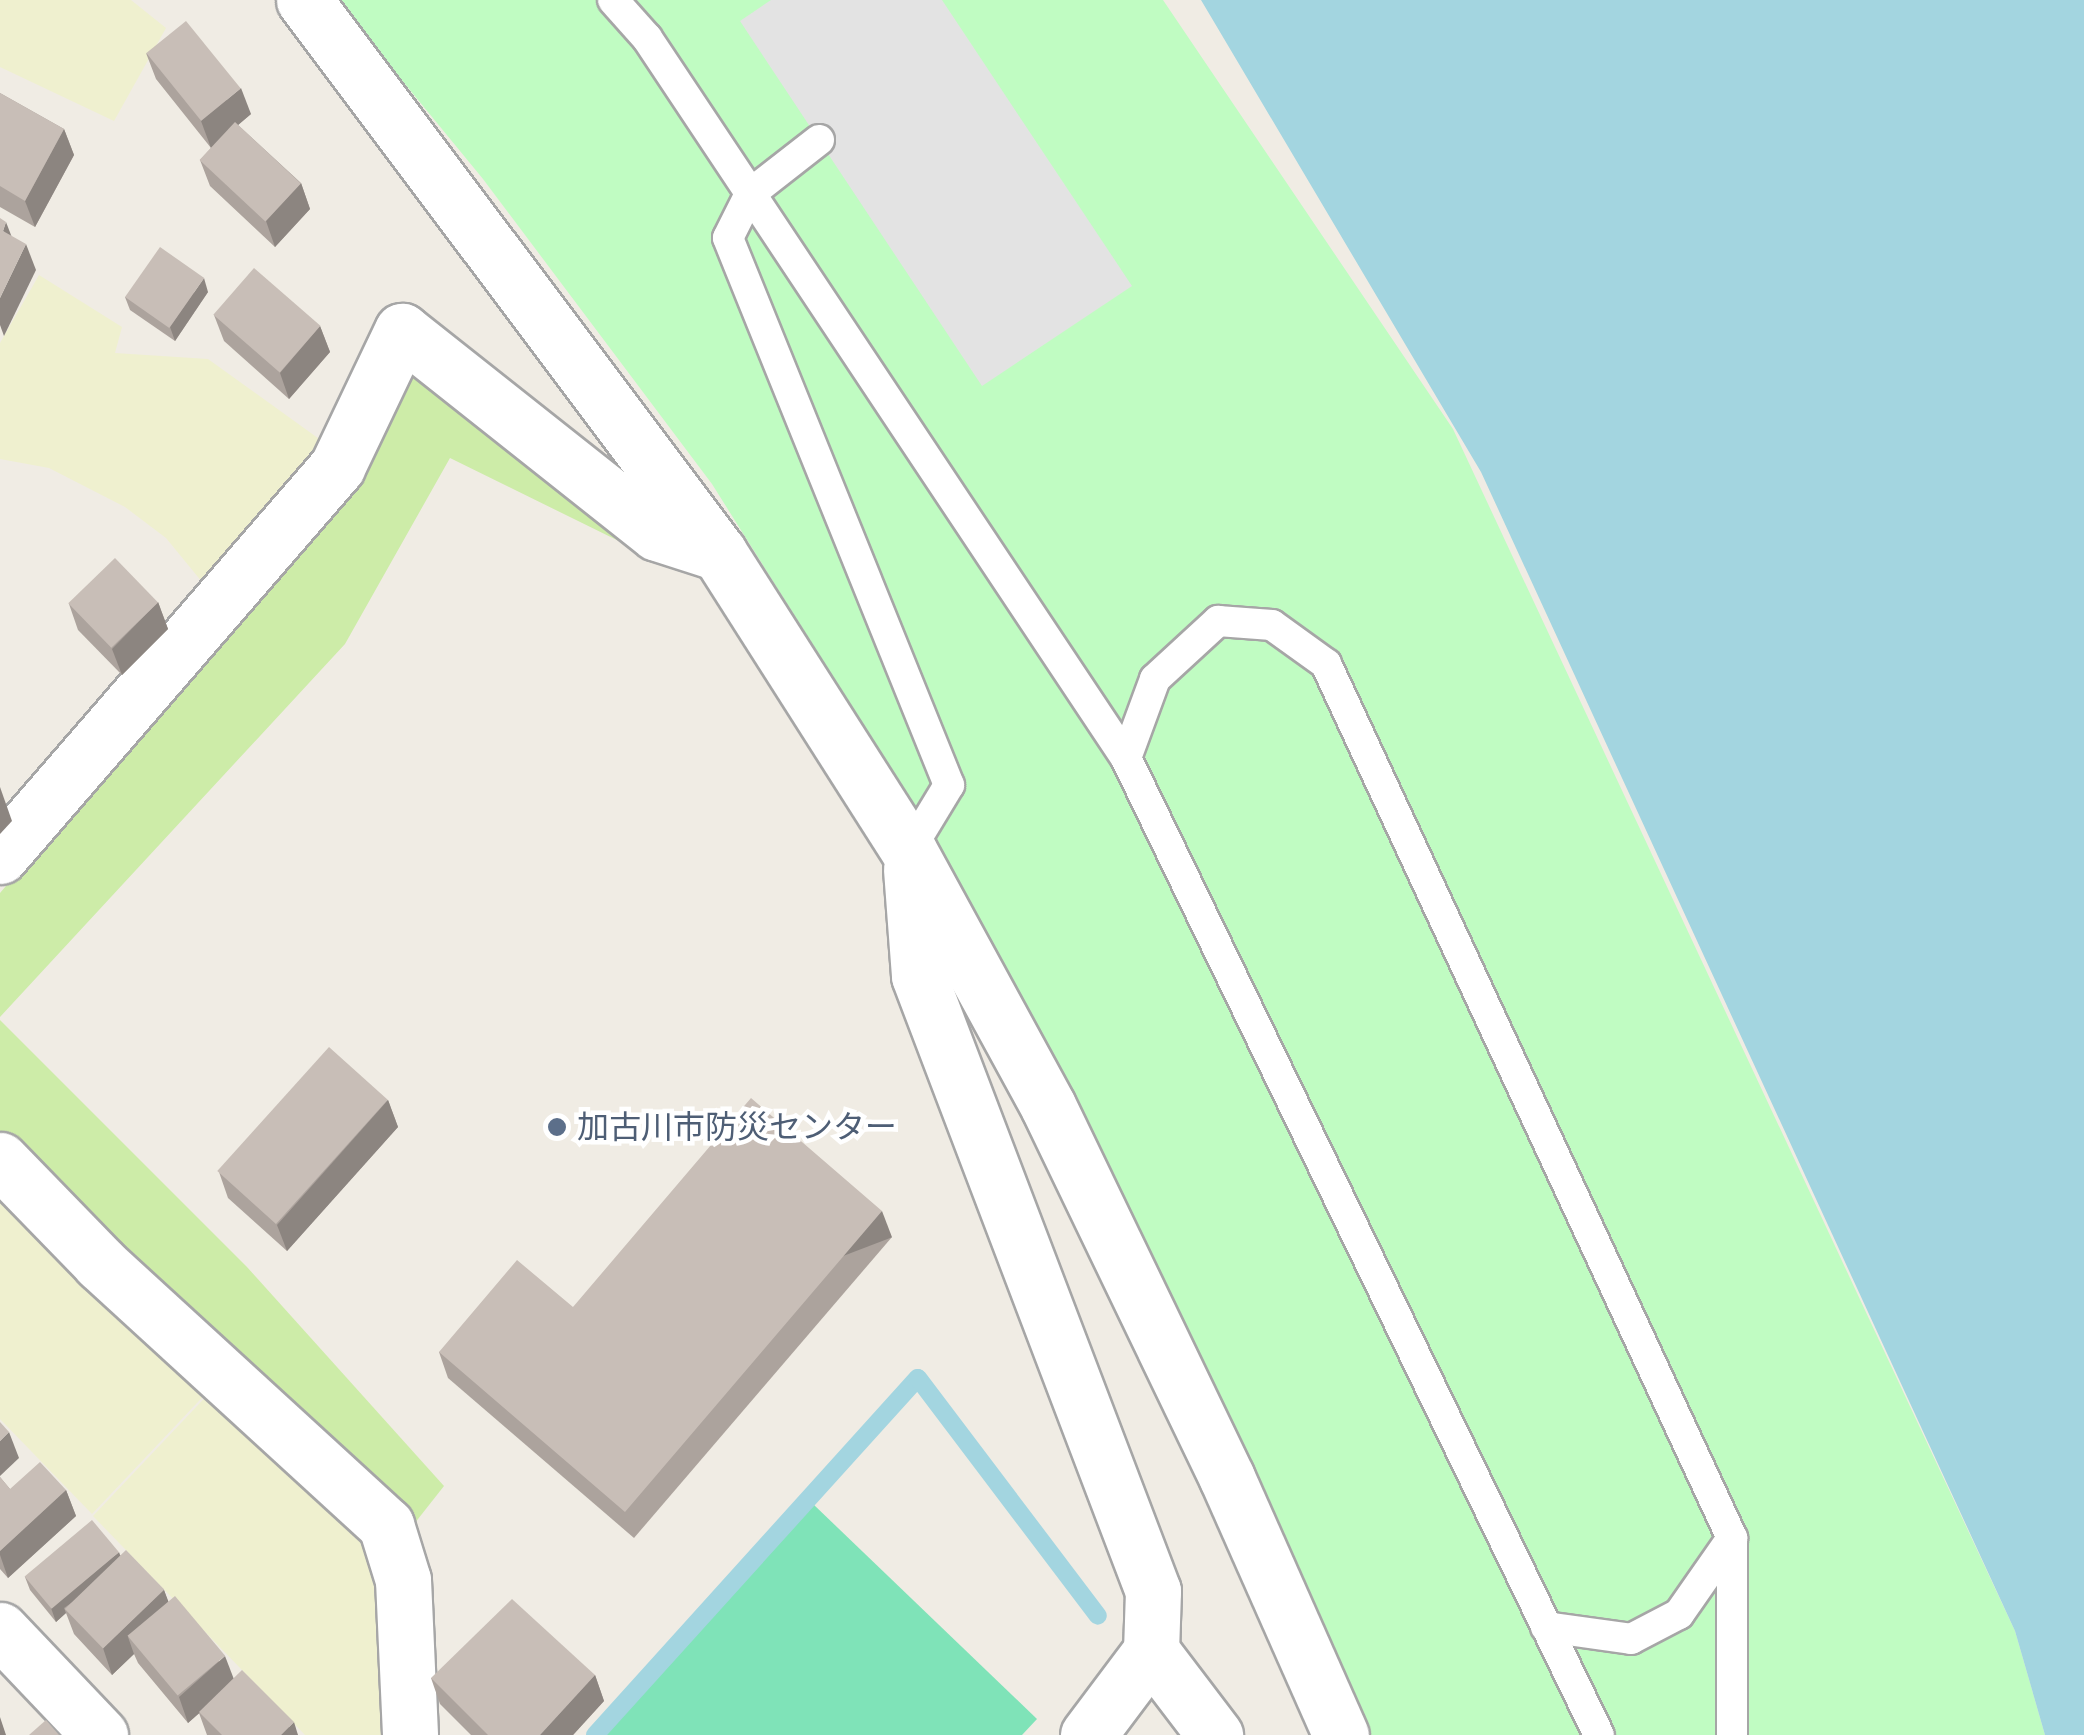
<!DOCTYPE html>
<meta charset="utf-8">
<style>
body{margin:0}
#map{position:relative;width:2084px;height:1735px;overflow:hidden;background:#f0ece4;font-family:"Space Grotesk","Noto Sans JP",sans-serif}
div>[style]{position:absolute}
.farmland>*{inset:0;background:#eff0cf}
.grass>*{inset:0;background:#cdeca8}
.park>*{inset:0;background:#c0fcc2}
.pitch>*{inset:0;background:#7fe3b8}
.parking>*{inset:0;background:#e3e3e3}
.water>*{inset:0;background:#a3d5e0}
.stream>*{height:18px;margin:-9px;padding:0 9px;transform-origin:9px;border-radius:9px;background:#a3d5e0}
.roads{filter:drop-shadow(2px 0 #a6a6a6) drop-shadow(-2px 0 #a6a6a6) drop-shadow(0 2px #a6a6a6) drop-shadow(0 -2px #a6a6a6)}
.service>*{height:30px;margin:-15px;padding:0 15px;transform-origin:15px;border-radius:15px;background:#fff}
.minor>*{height:55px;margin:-27.5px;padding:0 27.5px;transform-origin:27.5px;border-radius:27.5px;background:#fff}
.wall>*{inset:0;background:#aca39d}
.shaded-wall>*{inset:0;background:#8c8580;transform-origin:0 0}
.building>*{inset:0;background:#c8beb7;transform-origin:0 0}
.dots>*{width:28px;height:28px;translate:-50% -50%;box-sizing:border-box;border:5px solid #fff;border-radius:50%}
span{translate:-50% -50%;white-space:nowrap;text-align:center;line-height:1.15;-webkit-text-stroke:9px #fff;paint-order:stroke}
.service-label{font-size:32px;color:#4e5e75}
.left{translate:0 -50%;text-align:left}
</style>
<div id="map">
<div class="farmland">
<i style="clip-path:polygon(0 0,131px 0,166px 28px,114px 121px,0 67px)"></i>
<i style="clip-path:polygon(39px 275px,122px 327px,115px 353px,208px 359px,322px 441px,216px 599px,166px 538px,125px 507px,49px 468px,0 459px,0 343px)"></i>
<i style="clip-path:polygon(0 1176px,214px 1385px,92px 1514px,0 1419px)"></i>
<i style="clip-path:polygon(215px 1387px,357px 1515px,389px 1570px,396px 1735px,305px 1735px,93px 1516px)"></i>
</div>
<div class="grass">
<i style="clip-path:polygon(416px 359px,633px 548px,450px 458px,345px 644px,0 1017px,0 893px,340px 492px)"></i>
<i style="clip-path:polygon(0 1020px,247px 1267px,444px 1486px,407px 1533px,0 1140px)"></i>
</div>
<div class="park">
<i style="clip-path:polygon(336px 0,1163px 0,1453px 429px,2015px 1631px,2045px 1735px,1366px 1735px,1046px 1064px,857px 715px,712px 484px,483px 179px)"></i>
</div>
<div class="pitch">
<i style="clip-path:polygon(813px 1504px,1037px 1719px,1022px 1735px,601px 1735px)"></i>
</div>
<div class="parking">
<i style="clip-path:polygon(771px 0,942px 0,1132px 286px,982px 386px,740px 21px)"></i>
</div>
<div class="water">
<i style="clip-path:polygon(1201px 0,2084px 0,2084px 1735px,2045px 1735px,2015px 1631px,1481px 472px)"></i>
</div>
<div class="stream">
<i style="left:595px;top:1735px;width:481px;rotate:-47.9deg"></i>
<i style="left:918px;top:1378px;width:298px;rotate:52.9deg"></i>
</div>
<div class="roads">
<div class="service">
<i style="left:613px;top:0;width:51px;rotate:48.2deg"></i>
<i style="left:647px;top:38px;width:865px;rotate:56.37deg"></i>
<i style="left:1126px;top:758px;width:1085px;rotate:64.17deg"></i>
<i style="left:819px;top:140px;width:88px;rotate:142deg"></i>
<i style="left:750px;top:194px;width:49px;rotate:116.6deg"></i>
<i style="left:728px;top:238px;width:590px;rotate:68deg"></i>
<i style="left:949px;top:785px;width:77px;rotate:121.2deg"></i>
<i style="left:1126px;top:758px;width:84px;rotate:-69.8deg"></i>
<i style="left:1155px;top:679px;width:86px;rotate:-42.6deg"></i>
<i style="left:1218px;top:621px;width:54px;rotate:4.2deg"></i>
<i style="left:1272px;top:625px;width:67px;rotate:35.8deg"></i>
<i style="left:1326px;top:664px;width:964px;rotate:65.08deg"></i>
<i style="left:1732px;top:1538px;width:197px;rotate:90deg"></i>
<i style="left:1546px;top:1627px;width:86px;rotate:8deg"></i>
<i style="left:1631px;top:1639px;width:54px;rotate:-27.5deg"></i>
<i style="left:1679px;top:1614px;width:93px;rotate:-55.1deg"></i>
</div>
<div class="minor">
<i style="left:304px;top:0;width:691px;rotate:53.11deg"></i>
<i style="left:719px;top:553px;width:353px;rotate:57.5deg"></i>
<i style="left:909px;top:851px;width:290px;rotate:61.4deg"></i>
<i style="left:1048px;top:1106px;width:413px;rotate:64.3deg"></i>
<i style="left:1227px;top:1478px;width:281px;rotate:66.1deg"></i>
<i style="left:0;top:856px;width:515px;rotate:-49.1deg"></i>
<i style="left:337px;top:467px;width:151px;rotate:-64.5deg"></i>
<i style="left:402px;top:331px;width:325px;rotate:38.4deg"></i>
<i style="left:657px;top:533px;width:65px;rotate:17.9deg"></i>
<i style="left:911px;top:869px;width:107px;rotate:85.7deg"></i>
<i style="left:919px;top:976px;width:658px;rotate:69.17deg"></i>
<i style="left:1153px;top:1591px;width:60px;rotate:91.9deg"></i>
<i style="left:1151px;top:1651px;width:105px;rotate:126.9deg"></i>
<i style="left:0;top:1160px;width:144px;rotate:45.8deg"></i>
<i style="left:100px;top:1263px;width:388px;rotate:42.5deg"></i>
<i style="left:386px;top:1525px;width:58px;rotate:72.8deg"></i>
<i style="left:403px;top:1580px;width:155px;rotate:87.4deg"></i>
<i style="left:0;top:1630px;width:145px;rotate:46.4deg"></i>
<i style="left:1151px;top:1651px;width:106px;rotate:52.7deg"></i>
</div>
</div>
<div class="wall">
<i style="clip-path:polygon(146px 53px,251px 114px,238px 125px,301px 183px,310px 209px,275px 247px,210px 186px,200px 160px,211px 148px,156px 79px)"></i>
<i style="clip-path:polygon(0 93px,64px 129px,74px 155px,35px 227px,0 207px)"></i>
<i style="clip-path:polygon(208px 292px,175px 341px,130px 310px,125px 297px)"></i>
<i style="clip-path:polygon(214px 315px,320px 326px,330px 352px,289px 399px,224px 341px)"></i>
<i style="clip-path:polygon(158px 602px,168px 629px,122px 675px,78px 630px,69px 604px)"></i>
<i style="clip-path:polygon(388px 1100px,398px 1127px,287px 1251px,228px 1198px,219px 1172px)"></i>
<i style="clip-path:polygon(892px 1237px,634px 1538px,448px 1378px,439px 1352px,573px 1307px)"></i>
<i style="clip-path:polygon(0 1477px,10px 1489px,66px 1490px,76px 1516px,8px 1578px,0 1569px)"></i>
<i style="clip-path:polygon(120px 1555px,164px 1590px,168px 1602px,233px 1678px,298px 1735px,207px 1735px,199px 1713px,188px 1723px,138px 1663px,134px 1654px,112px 1675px,74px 1634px,66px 1613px,56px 1622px,30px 1590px,25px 1577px)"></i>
<i style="clip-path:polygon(595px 1675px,604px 1701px,573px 1735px,471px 1735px,440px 1704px,431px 1678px)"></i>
</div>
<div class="shaded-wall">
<i style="clip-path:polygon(241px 88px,251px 114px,211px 148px,201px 121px)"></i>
<i style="clip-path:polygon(64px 129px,74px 155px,35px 227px,25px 201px)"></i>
<i style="clip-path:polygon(301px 183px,310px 209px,275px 247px,266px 221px)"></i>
<i style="clip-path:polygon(6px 222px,16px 248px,3px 231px)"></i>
<i style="clip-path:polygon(26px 244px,36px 270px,4px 336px,0 325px,0 298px)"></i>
<i style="clip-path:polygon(204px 278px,208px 292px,175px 341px,170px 327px)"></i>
<i style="clip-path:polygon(320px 326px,330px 352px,289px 399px,280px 373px)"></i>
<i style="clip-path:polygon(158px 602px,168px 629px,122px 675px,112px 649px)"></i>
<i style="clip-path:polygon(0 787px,12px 821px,0 834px)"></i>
<i style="clip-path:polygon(388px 1100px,398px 1127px,287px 1251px,277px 1225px)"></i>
<i style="left:882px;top:1211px;width:28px;height:396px;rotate:69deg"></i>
<i style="clip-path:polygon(9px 1432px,19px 1458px,0 1476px,0 1441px)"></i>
<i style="clip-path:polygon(66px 1490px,76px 1516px,8px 1578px,0 1555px,0 1551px)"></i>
<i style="clip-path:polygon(119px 1552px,124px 1566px,64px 1608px,66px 1613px,56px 1622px,51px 1608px)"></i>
<i style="clip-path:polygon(164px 1590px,174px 1616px,128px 1637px,134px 1654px,112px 1675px,103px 1648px)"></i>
<i style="clip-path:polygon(225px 1656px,235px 1682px,188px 1723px,179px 1697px)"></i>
<i style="clip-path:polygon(595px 1675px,604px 1701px,573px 1735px,540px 1735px)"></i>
<i style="clip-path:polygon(0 1717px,6px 1735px,0 1735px)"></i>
<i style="clip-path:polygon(294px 1722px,298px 1735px,281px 1735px)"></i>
</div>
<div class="building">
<i style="left:186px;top:21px;width:87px;height:51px;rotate:51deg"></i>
<i style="clip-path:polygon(0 93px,64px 129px,25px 201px,0 186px)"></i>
<i style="left:235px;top:122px;width:90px;height:52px;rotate:43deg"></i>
<i style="clip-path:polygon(0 218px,6px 222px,3px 231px,26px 244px,0 298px)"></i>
<i style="left:160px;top:247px;width:54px;height:61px;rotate:35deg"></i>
<i style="left:254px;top:268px;width:88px;height:62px;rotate:41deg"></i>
<i style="left:115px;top:558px;width:62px;height:65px;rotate:46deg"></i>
<i style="left:329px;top:1047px;width:79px;height:167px;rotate:42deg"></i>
<i style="clip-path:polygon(751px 1098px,882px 1211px,625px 1512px,439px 1352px,517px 1260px,573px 1307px)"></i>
<i style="clip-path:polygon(0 1422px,9px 1432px,0 1441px)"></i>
<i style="clip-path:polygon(40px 1462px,66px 1490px,0 1551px,0 1477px,10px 1489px)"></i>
<i style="left:92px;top:1520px;width:42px;height:88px;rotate:50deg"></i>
<i style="left:126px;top:1550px;width:55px;height:85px;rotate:46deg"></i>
<i style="left:175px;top:1596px;width:78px;height:62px;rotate:50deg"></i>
<i style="clip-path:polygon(512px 1599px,595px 1675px,540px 1735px,488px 1735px,431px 1678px)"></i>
<i style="clip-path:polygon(242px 1670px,294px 1722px,281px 1735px,222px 1735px,199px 1712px)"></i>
<i style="clip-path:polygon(46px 1720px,59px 1735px,29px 1735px)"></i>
</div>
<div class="dots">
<i style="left:557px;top:1127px;background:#5c6f8a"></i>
</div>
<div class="service-label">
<span class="left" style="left:577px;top:1127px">加古川市防災センター</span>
</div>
</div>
